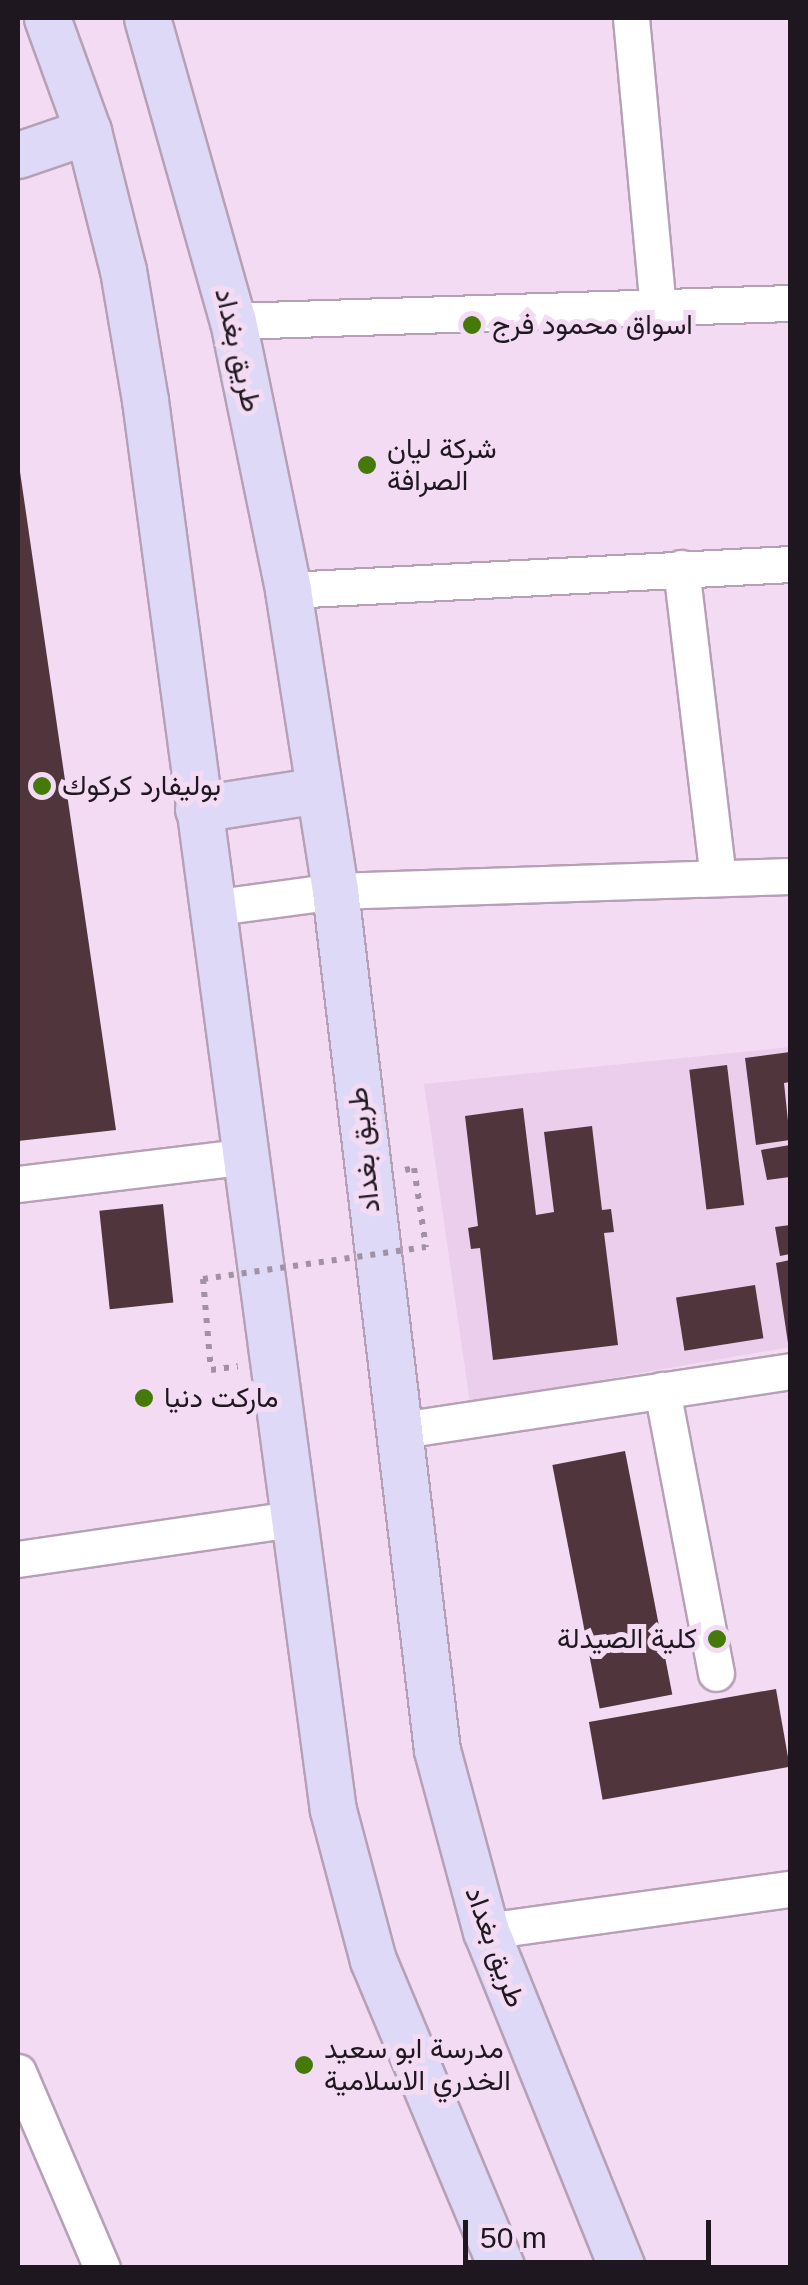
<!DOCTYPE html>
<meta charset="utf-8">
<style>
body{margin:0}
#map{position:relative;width:808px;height:2285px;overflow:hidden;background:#f3dcf3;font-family:Helvetica,Vazirmatn,sans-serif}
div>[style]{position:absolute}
.built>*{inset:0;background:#ebceeb}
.building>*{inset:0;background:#50353d;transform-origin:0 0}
.path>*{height:6px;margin-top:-3px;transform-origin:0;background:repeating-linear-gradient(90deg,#a291a2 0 5px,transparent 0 13px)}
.roads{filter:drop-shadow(2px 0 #b6a0b6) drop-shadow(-2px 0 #b6a0b6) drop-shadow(0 2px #b6a0b6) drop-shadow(0 -2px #b6a0b6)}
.minor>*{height:35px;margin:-17.5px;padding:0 17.5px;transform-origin:17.5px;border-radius:17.5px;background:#fff}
.major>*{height:45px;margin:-22.5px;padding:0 22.5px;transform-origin:22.5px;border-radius:22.5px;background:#ded9f7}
.path-bridge>*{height:6px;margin-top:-3px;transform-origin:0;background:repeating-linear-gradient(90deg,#a291a2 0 5px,transparent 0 13px)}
.dots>*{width:28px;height:28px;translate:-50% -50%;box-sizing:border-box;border:5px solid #f3dcf3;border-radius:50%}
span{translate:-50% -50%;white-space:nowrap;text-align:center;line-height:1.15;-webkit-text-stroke:10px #f3dcf3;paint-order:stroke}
.poi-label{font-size:28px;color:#1f171f}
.left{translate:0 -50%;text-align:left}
.right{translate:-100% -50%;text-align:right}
.street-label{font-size:28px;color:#1f171f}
.frame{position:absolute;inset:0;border:20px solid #1f171f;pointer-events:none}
.scale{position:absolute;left:463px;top:2220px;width:248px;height:45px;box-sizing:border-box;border:5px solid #1f171f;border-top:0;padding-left:12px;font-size:30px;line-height:35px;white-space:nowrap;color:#1f171f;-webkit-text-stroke:8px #f3dcf3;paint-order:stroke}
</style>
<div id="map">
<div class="built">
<i style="clip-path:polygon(790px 1047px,790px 1347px,470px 1403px,424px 1084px)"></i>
</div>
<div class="building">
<i style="clip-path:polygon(18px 458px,116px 1130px,18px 1141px)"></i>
<i style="clip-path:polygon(790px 1052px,790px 1082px,784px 1083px,790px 1140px,756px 1145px,745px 1058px)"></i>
<i style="left:727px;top:1065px;width:141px;height:38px;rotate:83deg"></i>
<i style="clip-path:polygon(523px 1108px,536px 1215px,554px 1212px,544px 1132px,592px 1126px,602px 1210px,611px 1209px,614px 1232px,604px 1233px,618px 1345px,493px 1360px,480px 1248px,471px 1249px,468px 1228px,478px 1226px,465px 1116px)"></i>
<i style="clip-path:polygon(790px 1145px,790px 1177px,767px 1180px,761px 1150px)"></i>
<i style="left:163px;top:1204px;width:99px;height:64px;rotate:84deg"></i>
<i style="clip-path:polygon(790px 1225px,790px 1254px,780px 1256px,775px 1227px)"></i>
<i style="clip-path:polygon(790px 1260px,790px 1343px,788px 1343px,776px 1263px)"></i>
<i style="left:755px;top:1285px;width:54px;height:80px;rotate:81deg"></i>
<i style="left:625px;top:1451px;width:248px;height:74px;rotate:79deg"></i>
<i style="left:776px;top:1689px;width:79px;height:190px;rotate:80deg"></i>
</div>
<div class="path">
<i style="left:405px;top:1170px;width:9px;rotate:-13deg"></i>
<i style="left:414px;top:1168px;width:80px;rotate:81.4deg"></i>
<i style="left:203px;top:1279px;width:91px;rotate:85deg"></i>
<i style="left:211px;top:1370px;width:27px;rotate:-8deg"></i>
</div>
<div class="roads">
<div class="minor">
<i style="left:631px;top:18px;width:294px;rotate:84.7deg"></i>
<i style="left:233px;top:321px;width:557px;rotate:-1.85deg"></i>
<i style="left:681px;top:568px;width:312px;rotate:83.2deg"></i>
<i style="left:288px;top:590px;width:503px;rotate:-2.96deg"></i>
<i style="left:210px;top:908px;width:126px;rotate:-7.7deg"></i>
<i style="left:335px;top:891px;width:455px;rotate:-1.9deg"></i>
<i style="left:18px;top:1184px;width:226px;rotate:-6.9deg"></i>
<i style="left:662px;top:1390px;width:288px;rotate:79.2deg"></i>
<i style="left:395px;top:1431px;width:400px;rotate:-8.6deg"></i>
<i style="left:18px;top:1559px;width:276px;rotate:-8.3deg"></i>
<i style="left:486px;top:1931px;width:307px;rotate:-7.9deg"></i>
<i style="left:18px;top:2072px;width:213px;rotate:66.8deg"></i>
</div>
<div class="major">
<i style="left:47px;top:18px;width:120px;rotate:70.1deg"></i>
<i style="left:88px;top:131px;width:143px;rotate:75.9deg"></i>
<i style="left:123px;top:270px;width:132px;rotate:80.4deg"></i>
<i style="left:145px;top:400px;width:1422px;rotate:82.41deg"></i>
<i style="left:333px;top:1810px;width:155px;rotate:75.1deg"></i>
<i style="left:373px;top:1960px;width:334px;rotate:67.3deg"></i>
<i style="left:147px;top:18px;width:315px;rotate:74.2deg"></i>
<i style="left:233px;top:321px;width:275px;rotate:78.4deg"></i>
<i style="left:288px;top:590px;width:305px;rotate:81.1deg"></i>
<i style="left:335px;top:891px;width:865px;rotate:83.23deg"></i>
<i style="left:437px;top:1750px;width:188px;rotate:74.9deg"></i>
<i style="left:486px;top:1931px;width:363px;rotate:68deg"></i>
<i style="left:18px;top:155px;width:74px;rotate:-18.9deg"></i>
<i style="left:198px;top:809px;width:122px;rotate:-8.9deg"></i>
</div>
</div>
<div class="path-bridge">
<i style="left:203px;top:1279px;width:225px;rotate:-8.2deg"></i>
</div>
<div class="dots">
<i style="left:472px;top:325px;background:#457a0b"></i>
<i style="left:367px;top:465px;background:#457a0b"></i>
<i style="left:42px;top:786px;background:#457a0b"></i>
<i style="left:144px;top:1398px;background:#457a0b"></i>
<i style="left:717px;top:1639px;background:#457a0b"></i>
<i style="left:304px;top:2065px;background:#457a0b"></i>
</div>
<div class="poi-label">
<span class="left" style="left:492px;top:325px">اسواق محمود فرج</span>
<span class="left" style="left:387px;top:465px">شركة ليان<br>الصرافة</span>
<span class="left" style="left:62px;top:786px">بوليفارد كركوك</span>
<span class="left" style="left:164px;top:1398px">ماركت دنيا</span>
<span class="right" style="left:697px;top:1639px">كلية الصيدلة</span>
<span class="left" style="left:324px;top:2065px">مدرسة ابو سعيد<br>الخدري الاسلامية</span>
</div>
<div class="street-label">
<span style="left:238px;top:350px;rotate:77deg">طريق بغداد</span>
<span style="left:364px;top:1150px;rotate:-96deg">طريق بغداد</span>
<span style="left:495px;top:1947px;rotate:70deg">طريق بغداد</span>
</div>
<div class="frame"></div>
<div class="scale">50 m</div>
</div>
